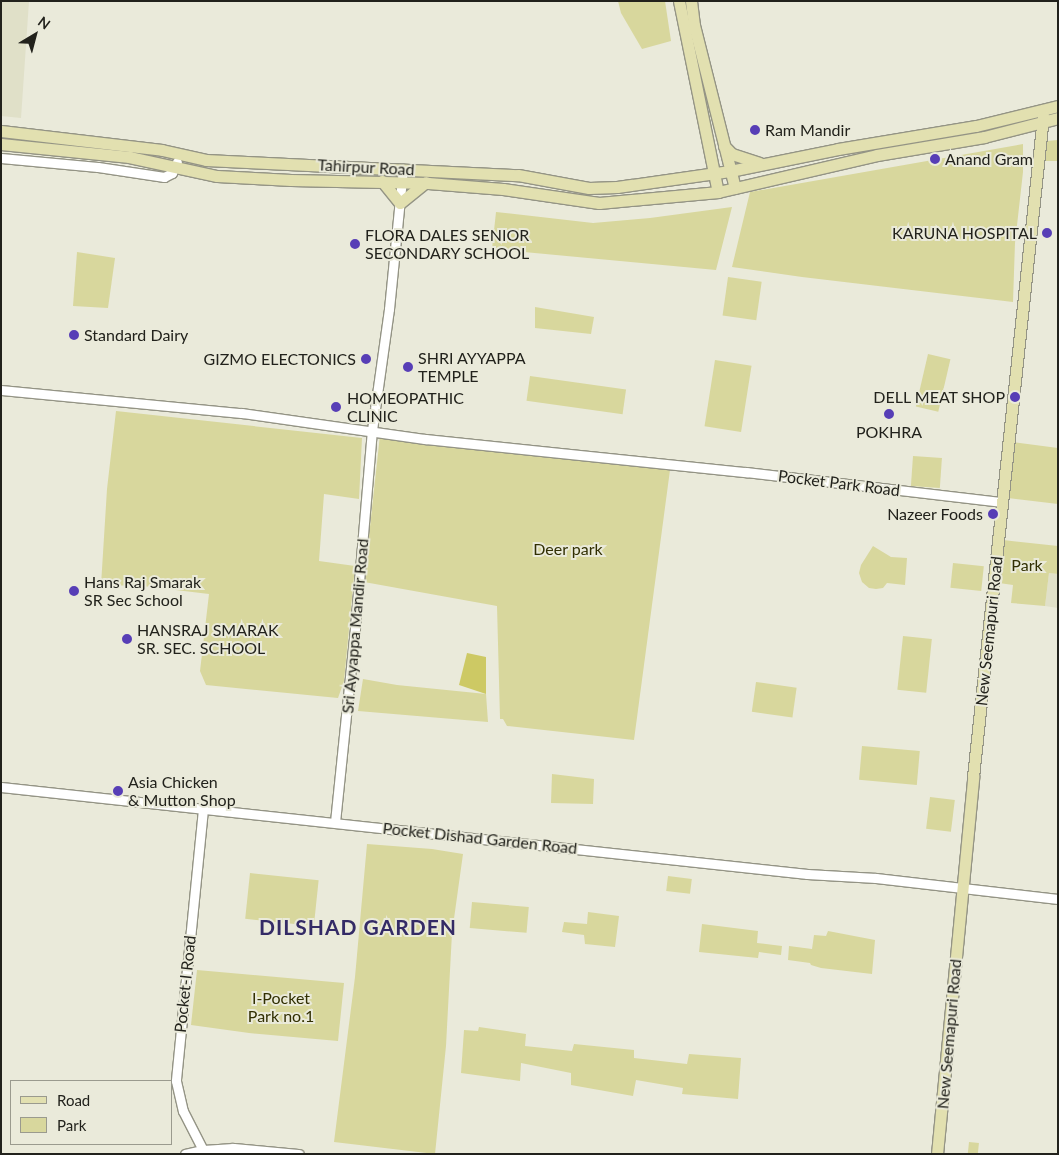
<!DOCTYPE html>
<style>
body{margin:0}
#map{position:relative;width:1059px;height:1155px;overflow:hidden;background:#eaeada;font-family:Lato,sans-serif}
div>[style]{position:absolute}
.built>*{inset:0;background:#e0e0c8}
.green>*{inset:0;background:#d8d79d;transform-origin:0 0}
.water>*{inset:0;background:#cdc964}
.roads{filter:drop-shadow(1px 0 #949485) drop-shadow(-1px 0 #949485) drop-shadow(0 1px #949485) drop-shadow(0 -1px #949485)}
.minor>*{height:9px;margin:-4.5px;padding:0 4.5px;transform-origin:4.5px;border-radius:4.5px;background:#fff}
.major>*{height:11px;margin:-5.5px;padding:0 5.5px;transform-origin:5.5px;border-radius:5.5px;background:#e2e0b0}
.dots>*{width:14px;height:14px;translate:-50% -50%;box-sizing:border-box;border:2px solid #eaeada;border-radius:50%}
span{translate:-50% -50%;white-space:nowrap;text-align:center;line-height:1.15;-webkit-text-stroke:4px #eaeada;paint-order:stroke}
.poi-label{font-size:16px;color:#22221c}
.left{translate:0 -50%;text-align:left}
.right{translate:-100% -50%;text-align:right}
.street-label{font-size:16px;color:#22221c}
.park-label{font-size:16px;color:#312f02}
.district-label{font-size:21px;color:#342b66;font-weight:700;letter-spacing:1px}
.frame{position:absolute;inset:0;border:2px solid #22221c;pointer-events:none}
.legend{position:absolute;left:10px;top:1080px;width:162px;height:65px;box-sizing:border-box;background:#eaeada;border:1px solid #9a9a8e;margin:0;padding:6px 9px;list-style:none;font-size:15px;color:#22221c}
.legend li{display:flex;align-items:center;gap:10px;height:25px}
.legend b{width:25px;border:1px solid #9a9a8e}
.north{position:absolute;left:10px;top:10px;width:50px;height:50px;-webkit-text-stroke:4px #eaeada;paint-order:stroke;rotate:37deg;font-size:14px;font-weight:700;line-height:20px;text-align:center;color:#22221c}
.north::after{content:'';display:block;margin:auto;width:18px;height:22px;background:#22221c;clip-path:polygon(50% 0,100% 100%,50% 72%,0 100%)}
</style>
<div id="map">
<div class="built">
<i style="clip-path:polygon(1px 1px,29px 1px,21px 118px,1px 116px)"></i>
<i style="clip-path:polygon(1049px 573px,1058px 574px,1058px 608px,1045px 606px)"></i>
</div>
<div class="green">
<i style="clip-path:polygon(618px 1px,665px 1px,671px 41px,642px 49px,621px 13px)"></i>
<i style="clip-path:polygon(1058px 140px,1058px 161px,1044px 161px,1047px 141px)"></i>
<i style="clip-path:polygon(1023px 144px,1023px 172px,1015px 243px,1013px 302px,802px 277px,732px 267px,750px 192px)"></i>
<i style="clip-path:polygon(732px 207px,716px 270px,492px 249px,496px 212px,593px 223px,650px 218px)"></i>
<i style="clip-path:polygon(77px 252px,115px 258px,108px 308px,73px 306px)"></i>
<i style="left:728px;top:277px;width:34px;height:39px;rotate:8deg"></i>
<i style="clip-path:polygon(535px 307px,594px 317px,591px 334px,535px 328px)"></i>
<i style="left:928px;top:354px;width:23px;height:54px;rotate:13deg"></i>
<i style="left:715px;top:360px;width:37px;height:67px;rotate:9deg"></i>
<i style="left:530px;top:376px;width:97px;height:25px;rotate:8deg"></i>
<i style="clip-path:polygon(116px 411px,362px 438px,359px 499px,324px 494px,319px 561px,355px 566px,344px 681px,338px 698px,206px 685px,200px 671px,209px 594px,142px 586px,101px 585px,107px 489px)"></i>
<i style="clip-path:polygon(380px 435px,670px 470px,634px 740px,507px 726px,503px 719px,500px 719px,497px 606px,364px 582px)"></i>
<i style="clip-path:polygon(1012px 442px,1058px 448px,1058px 504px,1008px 498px)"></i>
<i style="left:913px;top:456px;width:29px;height:30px;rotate:4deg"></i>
<i style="clip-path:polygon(1003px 540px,1058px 546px,1058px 574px,1049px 573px,1045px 606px,1011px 603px,1013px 585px,999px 583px)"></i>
<i style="clip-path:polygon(873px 546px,891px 557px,907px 558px,905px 585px,887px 583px,883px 588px,876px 589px,869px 588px,862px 582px,859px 573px,861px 565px)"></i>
<i style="left:953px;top:563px;width:31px;height:25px;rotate:6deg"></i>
<i style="left:903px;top:636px;width:29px;height:54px;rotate:6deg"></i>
<i style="clip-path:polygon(363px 679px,397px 685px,486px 694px,488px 722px,358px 711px)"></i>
<i style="left:756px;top:682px;width:41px;height:30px;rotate:8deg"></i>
<i style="left:862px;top:746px;width:58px;height:34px;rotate:5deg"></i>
<i style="clip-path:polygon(552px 774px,594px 779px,593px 804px,551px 803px)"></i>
<i style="left:930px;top:797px;width:25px;height:32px;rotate:7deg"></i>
<i style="clip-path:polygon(367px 844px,432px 849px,463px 854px,452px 933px,446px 1046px,435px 1154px,334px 1142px,355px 977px)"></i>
<i style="left:250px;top:873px;width:69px;height:46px;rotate:6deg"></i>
<i style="left:668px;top:876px;width:24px;height:15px;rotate:7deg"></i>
<i style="left:472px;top:902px;width:57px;height:26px;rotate:5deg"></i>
<i style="clip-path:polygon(588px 912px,619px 916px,615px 947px,585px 944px,584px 935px,562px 932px,564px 922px,587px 924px)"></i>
<i style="clip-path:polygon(702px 924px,758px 931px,757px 943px,782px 946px,781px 955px,759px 952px,758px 958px,699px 952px)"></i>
<i style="clip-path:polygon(828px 931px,875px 940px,872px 974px,821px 968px,811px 965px,810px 963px,788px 960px,789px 946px,812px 949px,814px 935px,826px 936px)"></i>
<i style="clip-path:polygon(197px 970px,344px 983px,338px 1041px,249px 1033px,191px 1025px)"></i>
<i style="clip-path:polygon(479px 1027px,526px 1034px,525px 1046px,572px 1051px,574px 1044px,634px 1050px,634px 1058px,687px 1064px,689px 1054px,741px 1058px,738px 1099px,682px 1094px,683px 1088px,636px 1080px,633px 1096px,571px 1085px,571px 1073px,521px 1063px,520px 1081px,461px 1073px,464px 1030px,478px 1031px)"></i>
<i style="left:969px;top:1142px;width:10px;height:12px;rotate:6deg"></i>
</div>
<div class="water">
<i style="clip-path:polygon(467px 653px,486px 657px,486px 694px,459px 685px)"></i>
</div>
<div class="roads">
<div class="minor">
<i style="left:1px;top:158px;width:97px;rotate:5.3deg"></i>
<i style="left:98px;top:167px;width:67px;rotate:8.6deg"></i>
<i style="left:164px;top:177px;width:9px;rotate:-27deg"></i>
<i style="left:172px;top:173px;width:12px;rotate:-66deg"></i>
<i style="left:1px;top:390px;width:242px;rotate:5.5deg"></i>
<i style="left:242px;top:413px;width:185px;rotate:8.1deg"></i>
<i style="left:425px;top:439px;width:323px;rotate:5.9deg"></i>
<i style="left:746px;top:472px;width:258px;rotate:6.7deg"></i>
<i style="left:1px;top:787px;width:811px;rotate:6.16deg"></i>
<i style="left:807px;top:874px;width:69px;rotate:3.3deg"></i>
<i style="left:876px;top:878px;width:183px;rotate:6.6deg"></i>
<i style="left:203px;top:809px;width:273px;rotate:95.7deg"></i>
<i style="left:176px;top:1081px;width:31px;rotate:77deg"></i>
<i style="left:183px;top:1111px;width:48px;rotate:62.9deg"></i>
<i style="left:335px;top:822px;width:195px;rotate:-84.1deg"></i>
<i style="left:355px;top:628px;width:199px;rotate:-85.1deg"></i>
<i style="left:372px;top:430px;width:122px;rotate:-82deg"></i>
<i style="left:389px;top:309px;width:141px;rotate:-84.3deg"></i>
<i style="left:185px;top:1154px;width:18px;rotate:-13deg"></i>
<i style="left:203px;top:1150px;width:30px;rotate:-4deg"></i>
<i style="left:233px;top:1148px;width:66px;rotate:5.2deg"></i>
</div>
<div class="major">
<i style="left:679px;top:1px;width:195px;rotate:78.5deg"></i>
<i style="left:691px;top:1px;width:24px;rotate:83deg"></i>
<i style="left:694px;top:25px;width:168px;rotate:75.9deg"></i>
<i style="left:1px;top:131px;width:162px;rotate:6.7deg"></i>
<i style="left:162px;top:150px;width:45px;rotate:12.8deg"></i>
<i style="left:206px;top:160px;width:312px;rotate:2.8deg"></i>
<i style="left:518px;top:175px;width:72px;rotate:10.4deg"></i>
<i style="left:589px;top:188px;width:28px;rotate:-2deg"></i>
<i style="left:617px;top:187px;width:114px;rotate:-8.1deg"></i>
<i style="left:730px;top:171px;width:110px;rotate:-11.5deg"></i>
<i style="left:838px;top:149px;width:140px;rotate:-9.5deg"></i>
<i style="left:976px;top:126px;width:84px;rotate:-13.7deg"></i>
<i style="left:1px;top:144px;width:129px;rotate:5.8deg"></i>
<i style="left:129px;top:157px;width:90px;rotate:12.2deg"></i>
<i style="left:217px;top:176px;width:74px;rotate:3.1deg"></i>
<i style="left:291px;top:180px;width:137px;rotate:1.3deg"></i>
<i style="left:428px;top:183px;width:75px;rotate:4.6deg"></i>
<i style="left:503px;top:189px;width:97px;rotate:8.3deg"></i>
<i style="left:599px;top:203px;width:120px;rotate:-5.3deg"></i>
<i style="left:718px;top:192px;width:163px;rotate:-13.1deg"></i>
<i style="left:877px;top:155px;width:109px;rotate:-9.5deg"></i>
<i style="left:984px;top:137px;width:76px;rotate:-14.4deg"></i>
<i style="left:724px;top:146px;width:11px;rotate:45deg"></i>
<i style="left:732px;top:154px;width:29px;rotate:18deg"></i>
<i style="left:382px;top:181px;width:28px;rotate:51deg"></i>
<i style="left:400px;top:203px;width:33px;rotate:-39deg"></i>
<i style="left:937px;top:1154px;width:379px;rotate:-84.5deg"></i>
<i style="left:973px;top:777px;width:665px;rotate:-83.95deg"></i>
</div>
</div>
<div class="dots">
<i style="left:755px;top:130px;background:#573eb6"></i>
<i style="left:935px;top:159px;background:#573eb6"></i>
<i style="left:1047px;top:233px;background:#573eb6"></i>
<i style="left:355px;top:244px;background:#573eb6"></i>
<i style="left:74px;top:335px;background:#573eb6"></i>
<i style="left:366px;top:359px;background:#573eb6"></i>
<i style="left:408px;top:367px;background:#573eb6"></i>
<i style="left:1015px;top:397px;background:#573eb6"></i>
<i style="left:336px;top:407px;background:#573eb6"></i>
<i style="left:889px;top:414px;background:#573eb6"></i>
<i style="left:993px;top:514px;background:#573eb6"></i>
<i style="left:74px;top:591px;background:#573eb6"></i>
<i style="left:127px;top:639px;background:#573eb6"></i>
<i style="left:118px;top:791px;background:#573eb6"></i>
</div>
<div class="poi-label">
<span class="left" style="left:765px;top:130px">Ram Mandir</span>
<span class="left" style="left:945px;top:159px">Anand Gram</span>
<span class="right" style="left:1037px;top:233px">KARUNA HOSPITAL</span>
<span class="left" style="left:365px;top:244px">FLORA DALES SENIOR<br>SECONDARY SCHOOL</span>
<span class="left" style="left:84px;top:335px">Standard Dairy</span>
<span class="left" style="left:418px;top:367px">SHRI AYYAPPA<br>TEMPLE</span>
<span class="right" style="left:356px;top:359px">GIZMO ELECTONICS</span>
<span class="right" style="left:1005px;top:397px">DELL MEAT SHOP</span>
<span class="left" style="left:347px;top:407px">HOMEOPATHIC<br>CLINIC</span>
<span style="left:889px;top:432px">POKHRA</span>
<span class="right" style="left:983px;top:514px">Nazeer Foods</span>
<span class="left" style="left:84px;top:591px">Hans Raj Smarak<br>SR Sec School</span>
<span class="left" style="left:137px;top:639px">HANSRAJ SMARAK<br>SR. SEC. SCHOOL</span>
<span class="left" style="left:128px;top:791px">Asia Chicken<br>&amp; Mutton Shop</span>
</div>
<div class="street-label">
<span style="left:366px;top:167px;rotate:3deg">Tahirpur Road</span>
<span style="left:839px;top:483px;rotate:7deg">Pocket Park Road</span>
<span style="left:355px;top:626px;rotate:-85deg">Sri Ayyappa Mandir Road</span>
<span style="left:989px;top:631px;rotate:-84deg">New Seemapuri Road</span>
<span style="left:480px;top:838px;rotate:6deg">Pocket Dishad Garden Road</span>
<span style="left:185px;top:984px;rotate:-84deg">Pocket-I Road</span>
<span style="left:949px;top:1034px;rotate:-85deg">New Seemapuri Road</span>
</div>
<div class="park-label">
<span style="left:568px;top:549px">Deer park</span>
<span style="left:1027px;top:565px">Park</span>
<span style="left:281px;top:1007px">I-Pocket<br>Park no.1</span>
</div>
<div class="district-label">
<span style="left:358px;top:927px">DILSHAD GARDEN</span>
</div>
<div class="frame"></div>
<ul class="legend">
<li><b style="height:6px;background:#e2e0b0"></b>Road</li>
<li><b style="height:14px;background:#d8d79d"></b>Park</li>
</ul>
<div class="north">N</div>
</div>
